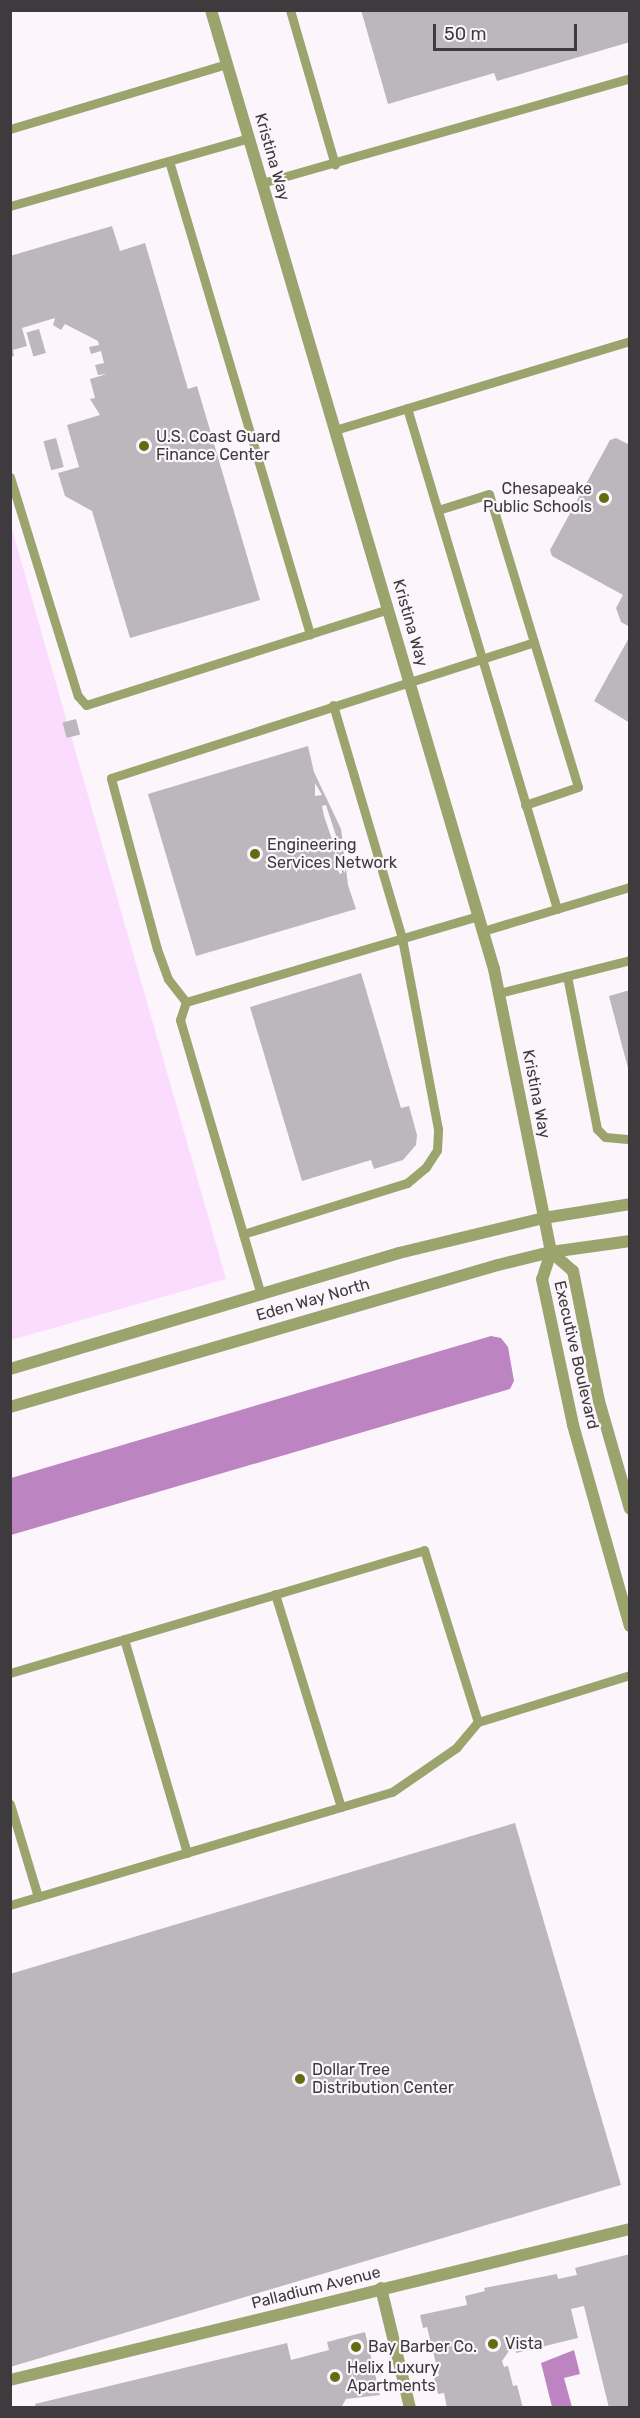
<!DOCTYPE html>
<style>
body{margin:0}
#map{position:relative;width:640px;height:2418px;overflow:hidden;background:#fcf6fc;font-family:Rubik,sans-serif}
div>[style]{position:absolute}
.green>*{inset:0;background:#fcdcfe}
.water>*{inset:0;background:#bc85c1}
.building>*{inset:0;background:#bcb7bc;transform-origin:0 0}
.service>*{height:9px;margin:-4.5px;padding:0 4.5px;transform-origin:4.5px;border-radius:4.5px;background:#9ca46e}
.minor>*{height:12px;margin:-6px;padding:0 6px;transform-origin:6px;border-radius:6px;background:#9ca46e}
.tertiary>*{height:12px;margin:-6px;padding:0 6px;transform-origin:6px;border-radius:6px;background:#9ca46e}
.dots>*{width:16px;height:16px;translate:-50% -50%;box-sizing:border-box;border:3px solid #fcf6fc;border-radius:50%}
span{translate:-50% -50%;white-space:nowrap;text-align:center;line-height:1.15;-webkit-text-stroke:4.5px #fcf6fc;paint-order:stroke}
.street-label{font-size:16px;color:#3d3b3d}
.poi-label{font-size:16px;color:#3d3b3d}
.left{translate:0 -50%;text-align:left}
.right{translate:-100% -50%;text-align:right}
.frame{position:absolute;inset:0;border:12px solid #3d3b3d;pointer-events:none}
.scale{position:absolute;left:433px;top:24px;width:144px;height:27px;box-sizing:border-box;border:3px solid #3d3b3d;border-top:0;padding-left:8px;font-size:18px;line-height:21px;white-space:nowrap;color:#3d3b3d;-webkit-text-stroke:4px #fcf6fc;paint-order:stroke}
</style>
<div id="map">
<div class="green">
<i style="clip-path:polygon(10px 522px,226px 1279px,11px 1340px,10px 1340px)"></i>
</div>
<div class="water">
<i style="clip-path:polygon(491px 1336px,501px 1338px,508px 1347px,514px 1381px,510px 1389px,11px 1535px,11px 1478px)"></i>
<i style="clip-path:polygon(574px 2350px,580px 2374px,564px 2378px,572px 2407px,552px 2407px,541px 2363px)"></i>
</div>
<div class="building">
<i style="clip-path:polygon(361px 10px,630px 10px,630px 42px,497px 81px,494px 73px,388px 104px)"></i>
<i style="clip-path:polygon(112px 226px,120px 251px,145px 243px,188px 389px,197px 386px,260px 600px,130px 638px,92px 511px,65px 496px,58px 473px,79px 467px,67px 425px,100px 415px,90px 399px,95px 398px,90px 379px,107px 374px,98px 375px,95px 365px,104px 363px,101px 351px,91px 354px,89px 347px,99px 345px,98px 341px,65px 324px,61px 330px,53px 325px,55px 318px,22px 328px,27px 346px,13px 350px,14px 356px,10px 357px,10px 256px)"></i>
<i style="left:39px;top:329px;width:25px;height:13px;rotate:74deg"></i>
<i style="left:56px;top:438px;width:30px;height:13px;rotate:75deg"></i>
<i style="clip-path:polygon(616px 438px,630px 445px,630px 627px,621px 622px,616px 608px,623px 595px,552px 556px,550px 550px,610px 440px)"></i>
<i style="clip-path:polygon(630px 636px,630px 723px,594px 701px)"></i>
<i style="left:76px;top:719px;width:16px;height:14px;rotate:75deg"></i>
<i style="clip-path:polygon(evenodd,308px 746px,314px 772px,341px 829px,348px 885px,356px 909px,196px 956px,148px 794px,308px 746px,315px 783px,322px 795px,315px 796px,315px 783px,308px 746px,326px 805px,338px 842px,340px 849px,336px 851px,324px 816px,322px 806px,326px 805px,308px 746px,342px 860px,342px 873px,340px 874px,334px 864px,342px 860px)"></i>
<i style="clip-path:polygon(361px 973px,401px 1108px,409px 1106px,417px 1135px,416px 1145px,403px 1160px,374px 1169px,371px 1160px,302px 1181px,250px 1007px)"></i>
<i style="clip-path:polygon(630px 990px,630px 1072px,629px 1072px,609px 996px)"></i>
<i style="clip-path:polygon(515px 1823px,621px 2185px,10px 2367px,10px 1974px)"></i>
<i style="clip-path:polygon(630px 2254px,630px 2408px,609px 2408px,584px 2306px,571px 2309px,578px 2338px,516px 2353px,516px 2349px,509px 2351px,502px 2361px,504px 2367px,508px 2366px,513px 2386px,517px 2385px,523px 2408px,447px 2408px,444px 2393px,438px 2394px,434px 2377px,439px 2376px,427px 2327px,423px 2328px,420px 2315px,467px 2305px,465px 2296px,485px 2291px,484px 2288px,557px 2274px,558px 2279px,577px 2275px,575px 2268px)"></i>
<i style="clip-path:polygon(365px 2332px,380px 2395px,346px 2399px,341px 2408px,36px 2408px,35px 2404px,287px 2343px,291px 2360px,329px 2350px,327px 2342px)"></i>
</div>
<div class="service">
<i style="left:290px;top:10px;width:161px;rotate:73.8deg"></i>
<i style="left:10px;top:129px;width:227px;rotate:-16.7deg"></i>
<i style="left:169px;top:161px;width:494px;rotate:73.4deg"></i>
<i style="left:262px;top:183px;width:383px;rotate:-15.9deg"></i>
<i style="left:10px;top:206px;width:248px;rotate:-15.9deg"></i>
<i style="left:407px;top:408px;width:523px;rotate:73.33deg"></i>
<i style="left:335px;top:430px;width:308px;rotate:-16.8deg"></i>
<i style="left:10px;top:477px;width:229px;rotate:72.8deg"></i>
<i style="left:78px;top:696px;width:12px;rotate:48deg"></i>
<i style="left:86px;top:705px;width:317px;rotate:-17.6deg"></i>
<i style="left:438px;top:510px;width:53px;rotate:-17.4deg"></i>
<i style="left:489px;top:494px;width:306px;rotate:73.1deg"></i>
<i style="left:578px;top:787px;width:56px;rotate:161.2deg"></i>
<i style="left:483px;top:931px;width:153px;rotate:-16.7deg"></i>
<i style="left:567px;top:976px;width:156px;rotate:78.9deg"></i>
<i style="left:597px;top:1129px;width:11px;rotate:45deg"></i>
<i style="left:605px;top:1137px;width:25px;rotate:5deg"></i>
<i style="left:499px;top:993px;width:135px;rotate:-14.1deg"></i>
<i style="left:186px;top:1002px;width:29px;rotate:-128deg"></i>
<i style="left:168px;top:979px;width:32px;rotate:-110deg"></i>
<i style="left:157px;top:949px;width:177px;rotate:-105.1deg"></i>
<i style="left:111px;top:778px;width:444px;rotate:-17.8deg"></i>
<i style="left:243px;top:1234px;width:172px;rotate:-17.3deg"></i>
<i style="left:407px;top:1183px;width:25px;rotate:-40deg"></i>
<i style="left:426px;top:1167px;width:20px;rotate:-57deg"></i>
<i style="left:437px;top:1150px;width:21px;rotate:-87deg"></i>
<i style="left:438px;top:1129px;width:194px;rotate:-100.7deg"></i>
<i style="left:402px;top:938px;width:243px;rotate:-106.5deg"></i>
<i style="left:261px;top:1295px;width:287px;rotate:-106.4deg"></i>
<i style="left:180px;top:1020px;width:19px;rotate:-72deg"></i>
<i style="left:186px;top:1002px;width:304px;rotate:-16.4deg"></i>
<i style="left:275px;top:1594px;width:223px;rotate:72.8deg"></i>
<i style="left:124px;top:1639px;width:223px;rotate:73.6deg"></i>
<i style="left:10px;top:1673px;width:432px;rotate:-16.5deg"></i>
<i style="left:424px;top:1550px;width:180px;rotate:72.6deg"></i>
<i style="left:10px;top:1804px;width:97px;rotate:73.2deg"></i>
<i style="left:10px;top:1905px;width:398px;rotate:-16.5deg"></i>
<i style="left:392px;top:1792px;width:78px;rotate:-34.5deg"></i>
<i style="left:456px;top:1748px;width:34px;rotate:-50deg"></i>
<i style="left:478px;top:1722px;width:159px;rotate:-17.2deg"></i>
</div>
<div class="minor">
<i style="left:381px;top:2288px;width:123px;rotate:76.4deg"></i>
<i style="left:10px;top:2380px;width:638px;rotate:-13.69deg"></i>
</div>
<div class="tertiary">
<i style="left:211px;top:10px;width:1000px;rotate:73.56deg"></i>
<i style="left:494px;top:969px;width:289px;rotate:78.6deg"></i>
<i style="left:551px;top:1252px;width:28px;rotate:108deg"></i>
<i style="left:542px;top:1279px;width:149px;rotate:78deg"></i>
<i style="left:573px;top:1425px;width:209px;rotate:74.2deg"></i>
<i style="left:551px;top:1252px;width:29px;rotate:41deg"></i>
<i style="left:573px;top:1271px;width:133px;rotate:78.7deg"></i>
<i style="left:599px;top:1401px;width:112px;rotate:74deg"></i>
<i style="left:10px;top:1369px;width:406px;rotate:-16.6deg"></i>
<i style="left:399px;top:1253px;width:149px;rotate:-13.6deg"></i>
<i style="left:544px;top:1218px;width:87px;rotate:-9.2deg"></i>
<i style="left:10px;top:1407px;width:508px;rotate:-16.22deg"></i>
<i style="left:498px;top:1265px;width:55px;rotate:-13.8deg"></i>
<i style="left:551px;top:1252px;width:80px;rotate:-7.9deg"></i>
</div>
<div class="dots">
<i style="left:144px;top:446px;background:#646b10"></i>
<i style="left:604px;top:498px;background:#646b10"></i>
<i style="left:255px;top:854px;background:#646b10"></i>
<i style="left:300px;top:2079px;background:#646b10"></i>
<i style="left:493px;top:2344px;background:#646b10"></i>
<i style="left:356px;top:2347px;background:#646b10"></i>
<i style="left:335px;top:2377px;background:#646b10"></i>
</div>
<div class="street-label">
<span style="left:272px;top:157px;rotate:74deg">Kristina Way</span>
<span style="left:410px;top:623px;rotate:74deg">Kristina Way</span>
<span style="left:536px;top:1094px;rotate:79deg">Kristina Way</span>
<span style="left:313px;top:1300px;rotate:-16deg">Eden Way North</span>
<span style="left:576px;top:1355px;rotate:77deg">Executive Boulevard</span>
<span style="left:316px;top:2288px;rotate:-14deg">Palladium Avenue</span>
</div>
<div class="poi-label">
<span class="left" style="left:156px;top:446px">U.S. Coast Guard<br>Finance Center</span>
<span class="right" style="left:592px;top:498px">Chesapeake<br>Public Schools</span>
<span class="left" style="left:267px;top:854px">Engineering<br>Services Network</span>
<span class="left" style="left:312px;top:2079px">Dollar Tree<br>Distribution Center</span>
<span class="left" style="left:505px;top:2344px">Vista</span>
<span class="left" style="left:368px;top:2347px">Bay Barber Co.</span>
<span class="left" style="left:347px;top:2377px">Helix Luxury<br>Apartments</span>
</div>
<div class="frame"></div>
<div class="scale">50 m</div>
</div>
